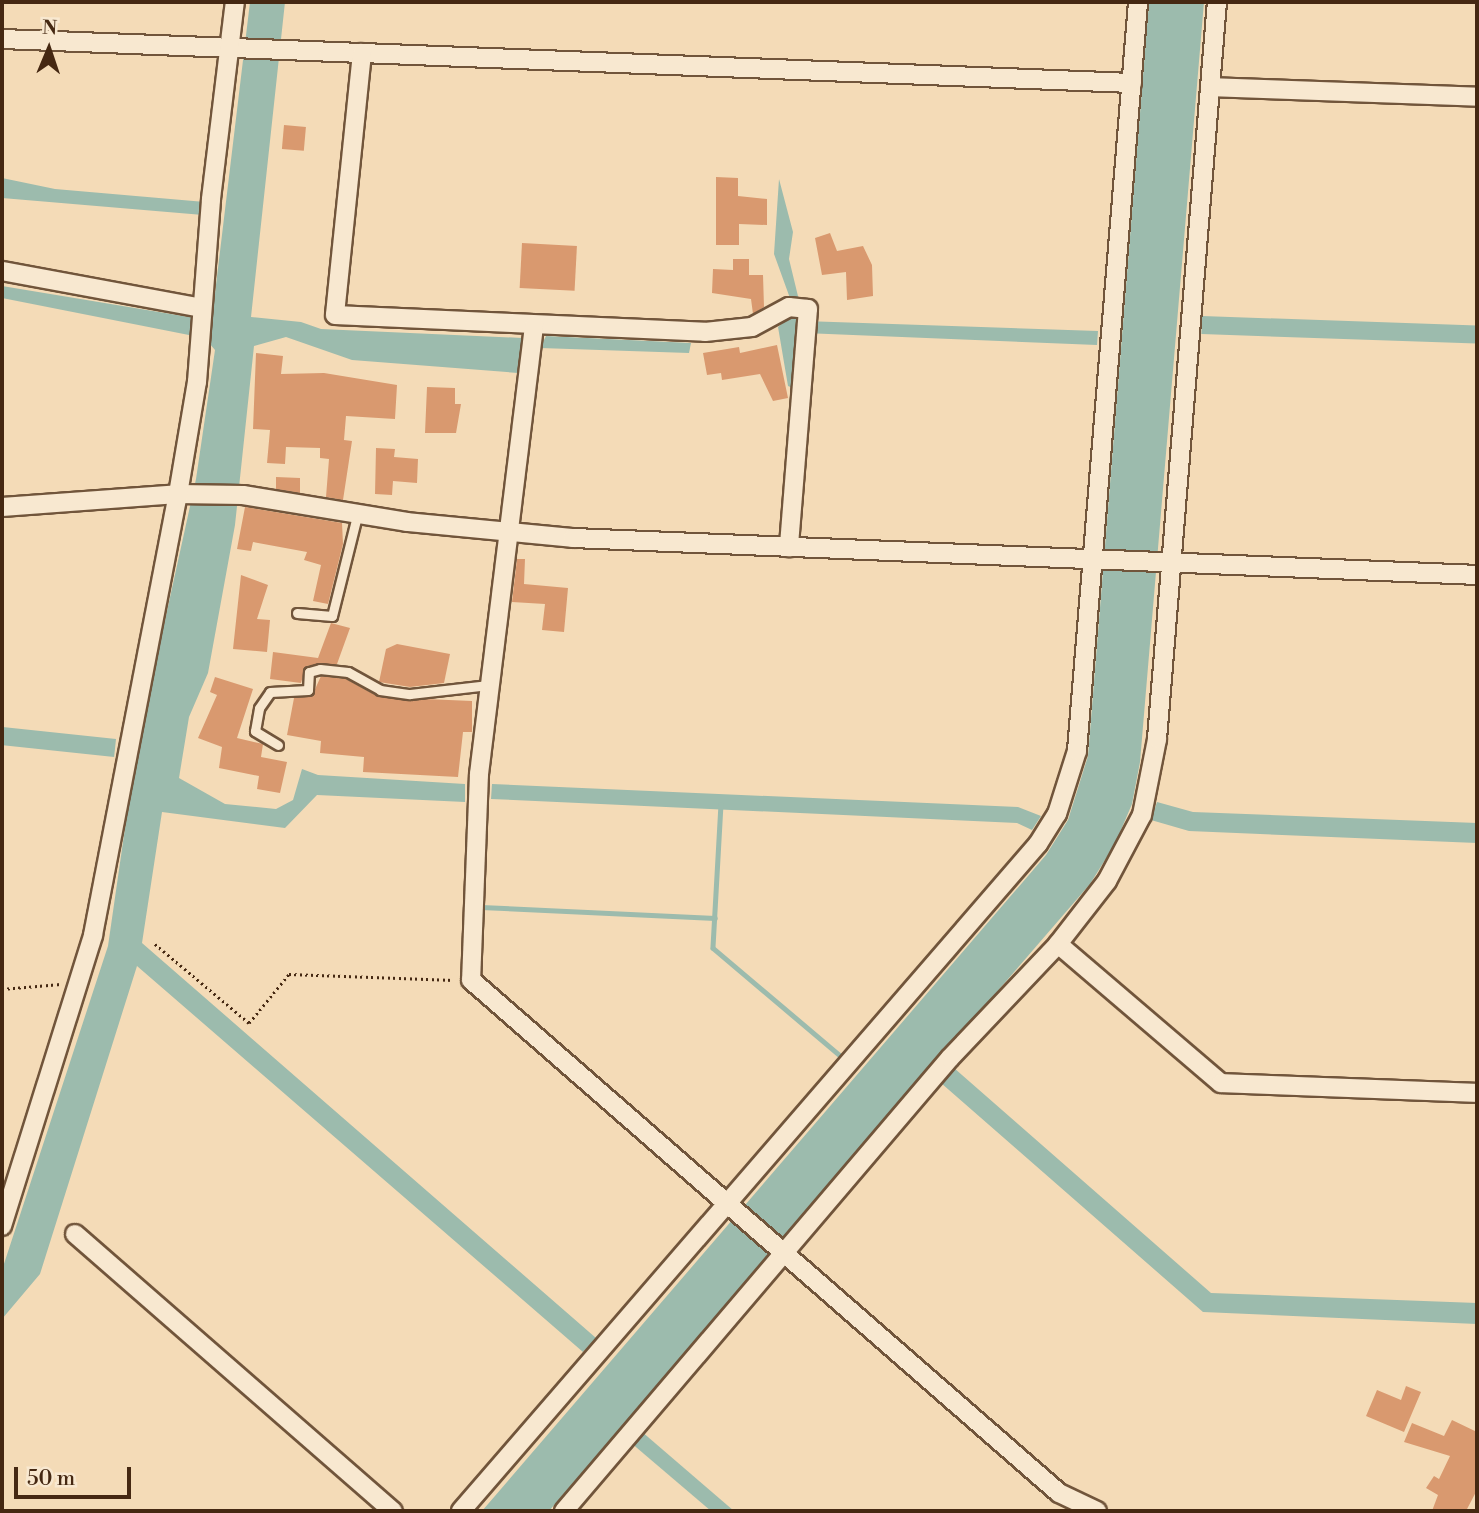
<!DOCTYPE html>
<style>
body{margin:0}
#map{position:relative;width:1479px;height:1513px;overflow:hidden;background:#f4dbb7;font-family:"Libre Bodoni",serif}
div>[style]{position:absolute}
.water>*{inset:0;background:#9cbbad;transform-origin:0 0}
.stream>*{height:4.5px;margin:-2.25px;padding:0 2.25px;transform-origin:2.25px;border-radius:2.25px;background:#9cbbad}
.building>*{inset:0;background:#d9996f;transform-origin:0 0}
.path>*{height:2.5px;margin-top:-1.25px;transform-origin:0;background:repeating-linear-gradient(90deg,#452812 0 2px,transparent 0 5.5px)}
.roads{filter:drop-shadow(2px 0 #71553b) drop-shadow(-2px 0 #71553b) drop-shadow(0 2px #71553b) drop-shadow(0 -2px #71553b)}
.lane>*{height:9px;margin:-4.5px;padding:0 4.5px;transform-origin:4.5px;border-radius:4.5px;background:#f8e8d0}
.street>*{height:18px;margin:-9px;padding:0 9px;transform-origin:9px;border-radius:9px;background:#f8e8d0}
span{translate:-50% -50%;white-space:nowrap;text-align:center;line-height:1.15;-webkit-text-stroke:6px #f8e8d0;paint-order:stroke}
.frame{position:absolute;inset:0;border:4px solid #452812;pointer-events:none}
.north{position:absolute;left:14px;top:14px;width:70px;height:70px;-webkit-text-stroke:5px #f8e8d0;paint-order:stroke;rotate:2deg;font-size:19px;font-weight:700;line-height:28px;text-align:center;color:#452812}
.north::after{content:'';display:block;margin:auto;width:24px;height:32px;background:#452812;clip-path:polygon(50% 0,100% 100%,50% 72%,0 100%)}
.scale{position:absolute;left:14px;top:1467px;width:117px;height:32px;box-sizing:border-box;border:4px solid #452812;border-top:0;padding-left:9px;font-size:21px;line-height:24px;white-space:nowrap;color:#452812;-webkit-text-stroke:5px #f8e8d0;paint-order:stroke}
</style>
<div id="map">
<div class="water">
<i style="clip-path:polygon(250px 2px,285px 2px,251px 317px,301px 322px,321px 329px,522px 338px,518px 373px,352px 360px,286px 337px,254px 346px,235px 525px,208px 673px,189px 717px,179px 778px,225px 804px,276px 809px,293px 800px,302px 769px,318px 775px,465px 784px,465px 802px,317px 795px,285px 828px,162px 812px,142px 943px,596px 1338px,583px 1352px,137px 966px,40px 1274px,2px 1319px,2px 1270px,108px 946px,136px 752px,196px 479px,215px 350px,209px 343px)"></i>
<i style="clip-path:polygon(1149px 2px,1204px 2px,1140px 762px,1132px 804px,1115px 844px,1090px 884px,549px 1511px,482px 1511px,1046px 855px,1068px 820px,1088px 756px)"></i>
<i style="clip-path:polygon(2px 178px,55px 189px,205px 202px,203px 215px,2px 198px)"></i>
<i style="clip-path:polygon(779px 179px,793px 232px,789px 259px,804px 321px,1098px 331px,1097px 345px,804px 333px,793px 388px,788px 386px,778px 327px,792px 315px,791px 301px,774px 254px)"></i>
<i style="clip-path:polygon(2px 286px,195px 318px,194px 336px,2px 298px)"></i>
<i style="left:1202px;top:316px;width:275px;height:18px;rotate:2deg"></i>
<i style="clip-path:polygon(546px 336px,691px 343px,689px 353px,540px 348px)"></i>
<i style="left:116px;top:739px;width:18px;height:114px;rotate:96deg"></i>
<i style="clip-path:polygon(492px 784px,1018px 807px,1041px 816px,1032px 830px,1017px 823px,491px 799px)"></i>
<i style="clip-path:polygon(1157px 802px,1193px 812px,1477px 823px,1477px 843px,1189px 831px,1151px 820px)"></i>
<i style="clip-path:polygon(954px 1068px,1211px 1293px,1477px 1303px,1477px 1324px,1203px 1312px,941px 1083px)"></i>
<i style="clip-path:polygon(641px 1431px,734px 1511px,711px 1511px,630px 1442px)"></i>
</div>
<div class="stream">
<i style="left:721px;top:804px;width:144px;rotate:93.2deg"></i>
<i style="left:713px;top:948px;width:167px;rotate:40.2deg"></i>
<i style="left:481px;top:907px;width:234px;rotate:2.7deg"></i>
</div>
<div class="building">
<i style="left:284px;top:125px;width:22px;height:24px;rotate:5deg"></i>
<i style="clip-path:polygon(716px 177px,738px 178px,738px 196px,767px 199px,767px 225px,739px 224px,739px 245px,716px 245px)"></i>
<i style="clip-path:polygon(830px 233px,837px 251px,863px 246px,872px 265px,873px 296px,847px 300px,846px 272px,822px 275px,815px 238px)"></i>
<i style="left:522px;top:243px;width:55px;height:45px;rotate:3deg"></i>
<i style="clip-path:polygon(733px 259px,749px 259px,749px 275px,763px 275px,764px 307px,753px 314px,751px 299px,712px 293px,713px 269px,733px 270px)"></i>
<i style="clip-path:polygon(777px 345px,788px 398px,773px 401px,760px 374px,722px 380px,721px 373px,707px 375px,703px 353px,739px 347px,740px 353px)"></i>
<i style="clip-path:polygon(256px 353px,283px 356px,281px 374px,324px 373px,397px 385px,395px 419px,346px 416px,344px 440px,352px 441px,343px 500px,326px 497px,329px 459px,320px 458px,320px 448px,286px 447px,285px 464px,267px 463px,270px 430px,253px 429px)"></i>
<i style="clip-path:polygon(427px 387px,455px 388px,455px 404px,461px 404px,456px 433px,425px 433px)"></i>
<i style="clip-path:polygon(376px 448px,395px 449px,394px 457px,418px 459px,417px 483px,393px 481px,392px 495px,375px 494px)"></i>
<i style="clip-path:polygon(276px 477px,300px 478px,300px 493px,276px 489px)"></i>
<i style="clip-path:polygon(245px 507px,342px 523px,343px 544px,328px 604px,313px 601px,321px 565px,304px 560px,307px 552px,253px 542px,251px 551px,237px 549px)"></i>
<i style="clip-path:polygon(517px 559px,525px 559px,524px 584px,568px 588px,564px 632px,542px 630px,545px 604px,512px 602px)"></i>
<i style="clip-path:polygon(241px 575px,268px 585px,257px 619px,270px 620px,267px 652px,233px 649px)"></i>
<i style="clip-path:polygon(331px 623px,350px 628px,337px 664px,306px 666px,301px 683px,270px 679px,273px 652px,318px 658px)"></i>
<i style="clip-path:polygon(397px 644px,450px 654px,444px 683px,410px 687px,379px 682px,386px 649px)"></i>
<i style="clip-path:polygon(321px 676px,346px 679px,379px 697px,472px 701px,472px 732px,463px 732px,458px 777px,363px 772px,364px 757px,320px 753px,321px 741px,287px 735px,294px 698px,312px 696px)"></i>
<i style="clip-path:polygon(215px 677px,253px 689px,237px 738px,263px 744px,261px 757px,287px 762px,280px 793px,257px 789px,259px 776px,219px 768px,222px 747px,198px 738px,217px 695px,210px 692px)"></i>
<i style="clip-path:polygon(1406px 1386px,1421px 1392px,1404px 1432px,1366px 1416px,1377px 1390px,1401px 1400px)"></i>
<i style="clip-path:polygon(1452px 1420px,1477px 1432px,1477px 1490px,1466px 1511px,1432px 1511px,1438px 1495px,1426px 1488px,1434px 1476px,1439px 1479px,1450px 1456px,1404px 1442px,1412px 1423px,1444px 1436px)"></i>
</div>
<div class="path">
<i style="left:155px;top:944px;width:123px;rotate:40deg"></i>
<i style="left:249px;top:1023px;width:63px;rotate:-50.8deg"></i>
<i style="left:289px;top:974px;width:165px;rotate:2.1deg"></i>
<i style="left:2px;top:989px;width:59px;rotate:-4.8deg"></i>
</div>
<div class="roads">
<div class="lane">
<i style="left:297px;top:613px;width:35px;rotate:5deg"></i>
<i style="left:332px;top:616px;width:103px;rotate:-76deg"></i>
<i style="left:278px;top:745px;width:27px;rotate:-149deg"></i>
<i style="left:255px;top:731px;width:23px;rotate:-80deg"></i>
<i style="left:259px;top:708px;width:19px;rotate:-55deg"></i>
<i style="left:270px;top:692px;width:38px;rotate:-3deg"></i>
<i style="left:308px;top:690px;width:18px;rotate:-87deg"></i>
<i style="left:309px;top:672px;width:11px;rotate:-15deg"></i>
<i style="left:320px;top:669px;width:28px;rotate:6deg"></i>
<i style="left:348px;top:672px;width:37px;rotate:29deg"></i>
<i style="left:380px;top:690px;width:30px;rotate:8deg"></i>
<i style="left:410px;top:694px;width:79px;rotate:-6.6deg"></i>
</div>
<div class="street">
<i style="left:2px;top:39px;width:1131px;rotate:2.23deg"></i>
<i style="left:362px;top:53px;width:263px;rotate:95.9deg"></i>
<i style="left:335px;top:315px;width:370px;rotate:2.6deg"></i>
<i style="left:705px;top:332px;width:47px;rotate:-6.1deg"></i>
<i style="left:752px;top:327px;width:42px;rotate:-28.4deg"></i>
<i style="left:789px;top:307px;width:19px;rotate:6deg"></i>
<i style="left:808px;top:309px;width:239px;rotate:94.6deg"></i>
<i style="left:1210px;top:87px;width:267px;rotate:2.1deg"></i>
<i style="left:2px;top:271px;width:202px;rotate:10.5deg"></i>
<i style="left:534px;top:326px;width:451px;rotate:97deg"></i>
<i style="left:479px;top:774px;width:206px;rotate:92.2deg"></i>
<i style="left:471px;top:980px;width:780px;rotate:41.1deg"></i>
<i style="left:1059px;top:1493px;width:42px;rotate:25.3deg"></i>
<i style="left:2px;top:507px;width:176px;rotate:-4.2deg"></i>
<i style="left:178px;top:494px;width:65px;rotate:0.9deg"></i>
<i style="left:243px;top:495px;width:166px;rotate:9.3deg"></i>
<i style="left:407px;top:522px;width:167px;rotate:5.5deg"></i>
<i style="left:573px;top:538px;width:905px;rotate:2.34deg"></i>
<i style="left:1058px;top:944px;width:214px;rotate:40.5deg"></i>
<i style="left:1221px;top:1083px;width:256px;rotate:2.2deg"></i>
<i style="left:2px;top:1226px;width:305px;rotate:-72.6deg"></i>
<i style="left:93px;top:935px;width:449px;rotate:-79.1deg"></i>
<i style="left:178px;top:494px;width:114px;rotate:-80.4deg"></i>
<i style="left:197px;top:382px;width:184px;rotate:-85.6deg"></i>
<i style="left:211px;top:199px;width:198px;rotate:-83.1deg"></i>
<i style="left:75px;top:1234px;width:422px;rotate:41.1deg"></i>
<i style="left:461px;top:1511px;width:882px;rotate:-49.14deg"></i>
<i style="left:1038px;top:844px;width:36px;rotate:-58deg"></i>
<i style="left:1057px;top:814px;width:66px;rotate:-72.4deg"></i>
<i style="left:1077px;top:751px;width:751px;rotate:-85.34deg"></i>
<i style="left:564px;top:1511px;width:595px;rotate:-49.57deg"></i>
<i style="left:950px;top:1058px;width:157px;rotate:-46.5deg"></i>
<i style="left:1058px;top:944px;width:80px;rotate:-52.1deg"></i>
<i style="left:1107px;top:881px;width:75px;rotate:-62.1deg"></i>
<i style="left:1142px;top:815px;width:77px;rotate:-78.8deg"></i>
<i style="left:1157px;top:739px;width:739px;rotate:-85.35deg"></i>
</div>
</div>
<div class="frame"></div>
<div class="north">N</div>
<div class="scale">50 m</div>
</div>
